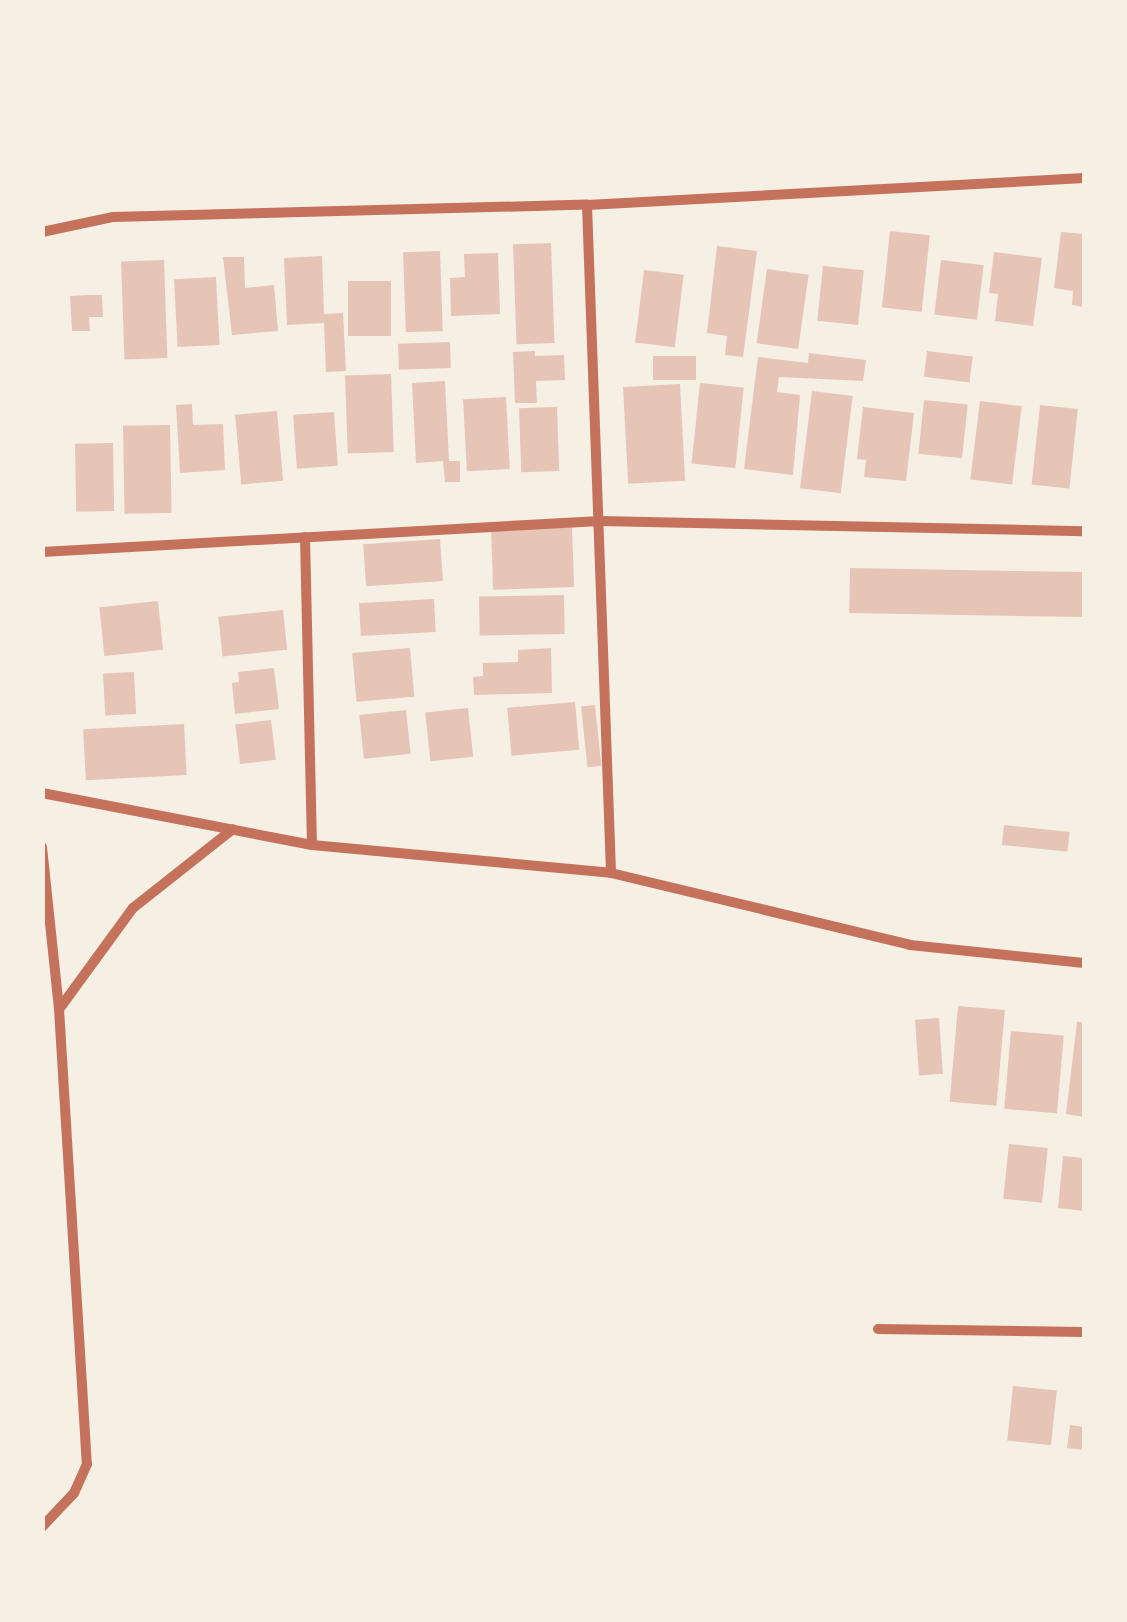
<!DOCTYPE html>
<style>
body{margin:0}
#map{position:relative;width:1127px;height:1622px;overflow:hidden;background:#f6efe4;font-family:Manrope,sans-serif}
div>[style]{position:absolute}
.building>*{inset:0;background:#e6c5b7;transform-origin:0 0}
.minor>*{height:10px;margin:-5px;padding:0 5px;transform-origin:5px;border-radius:5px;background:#c5725c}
span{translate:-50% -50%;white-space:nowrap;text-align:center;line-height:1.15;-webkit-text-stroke:10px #f6efe4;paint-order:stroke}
.frame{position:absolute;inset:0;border:45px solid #f6efe4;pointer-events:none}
</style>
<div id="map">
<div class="building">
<i style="left:890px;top:231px;width:40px;height:77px;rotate:6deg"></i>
<i style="clip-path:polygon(1061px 232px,1084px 234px,1084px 307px,1072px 305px,1073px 291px,1054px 288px)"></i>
<i style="left:551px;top:243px;width:100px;height:38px;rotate:88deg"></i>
<i style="clip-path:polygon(717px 246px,757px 251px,743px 357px,725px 355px,727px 336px,707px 333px)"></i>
<i style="left:440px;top:251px;width:80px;height:37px;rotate:88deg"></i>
<i style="clip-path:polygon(994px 252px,1042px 258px,1033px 326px,995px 321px,998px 294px,989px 293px)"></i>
<i style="clip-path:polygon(498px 253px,500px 314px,451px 316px,450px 278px,465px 277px,464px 254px)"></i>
<i style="clip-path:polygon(322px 256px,324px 314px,343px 313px,346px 371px,326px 372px,324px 323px,287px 325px,284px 258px)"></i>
<i style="clip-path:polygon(223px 257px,244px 257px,245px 288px,274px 285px,278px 331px,232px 335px)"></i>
<i style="left:164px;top:260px;width:98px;height:43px;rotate:88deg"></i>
<i style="left:941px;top:260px;width:43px;height:55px;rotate:7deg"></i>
<i style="left:823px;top:266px;width:41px;height:55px;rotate:6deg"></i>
<i style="left:767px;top:269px;width:42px;height:75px;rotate:8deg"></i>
<i style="left:644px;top:270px;width:40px;height:73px;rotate:7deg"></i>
<i style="left:216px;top:277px;width:68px;height:42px;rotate:87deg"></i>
<i style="left:348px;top:281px;width:43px;height:55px"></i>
<i style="clip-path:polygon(89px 295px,102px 295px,103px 317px,89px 317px,90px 331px,72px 331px,70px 296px)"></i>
<i style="left:450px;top:342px;width:26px;height:52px;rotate:88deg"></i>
<i style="clip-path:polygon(535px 351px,535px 356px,564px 355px,565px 380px,536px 381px,537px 403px,515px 403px,513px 352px)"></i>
<i style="left:927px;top:351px;width:46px;height:26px;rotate:7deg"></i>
<i style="clip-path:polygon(809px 353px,866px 360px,863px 381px,779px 377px,777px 392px,800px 395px,793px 475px,744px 469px,758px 357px,808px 363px)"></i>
<i style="left:696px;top:356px;width:24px;height:43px;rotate:90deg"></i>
<i style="left:391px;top:374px;width:78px;height:46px;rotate:88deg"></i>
<i style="clip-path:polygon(445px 381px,449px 461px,460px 461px,460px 482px,445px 482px,443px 461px,416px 463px,412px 383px)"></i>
<i style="left:700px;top:383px;width:44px;height:81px;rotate:6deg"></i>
<i style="left:680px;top:384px;width:97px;height:57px;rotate:87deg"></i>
<i style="left:812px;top:391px;width:41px;height:98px;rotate:7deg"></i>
<i style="left:506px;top:397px;width:72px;height:43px;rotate:87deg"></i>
<i style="left:924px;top:400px;width:44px;height:54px;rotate:6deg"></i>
<i style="left:980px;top:401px;width:42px;height:79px;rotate:7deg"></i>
<i style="clip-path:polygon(192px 404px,193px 425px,223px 424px,225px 470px,180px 473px,176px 405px)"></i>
<i style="left:1040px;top:405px;width:38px;height:80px;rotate:6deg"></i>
<i style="left:557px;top:407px;width:64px;height:38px;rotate:88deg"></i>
<i style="clip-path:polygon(863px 407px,914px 413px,906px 481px,864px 477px,866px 460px,857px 459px)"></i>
<i style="left:277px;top:411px;width:70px;height:42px;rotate:85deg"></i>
<i style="left:334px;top:412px;width:54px;height:41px;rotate:86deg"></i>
<i style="left:170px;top:425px;width:88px;height:47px;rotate:89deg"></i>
<i style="left:113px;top:443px;width:68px;height:38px;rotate:89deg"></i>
<i style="left:572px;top:527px;width:60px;height:81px;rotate:88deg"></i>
<i style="left:440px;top:539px;width:42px;height:77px;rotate:86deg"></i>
<i style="left:850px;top:568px;width:234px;height:45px;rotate:1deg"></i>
<i style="left:564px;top:595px;width:39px;height:85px;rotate:89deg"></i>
<i style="left:434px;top:599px;width:33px;height:75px;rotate:87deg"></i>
<i style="left:158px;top:601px;width:49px;height:59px;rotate:84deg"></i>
<i style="left:283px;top:610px;width:40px;height:65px;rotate:84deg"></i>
<i style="left:410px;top:648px;width:49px;height:58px;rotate:85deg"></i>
<i style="clip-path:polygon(551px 648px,552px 693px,474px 695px,473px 677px,483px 676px,483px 663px,518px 662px,518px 650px)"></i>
<i style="clip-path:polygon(274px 668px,279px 709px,235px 714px,232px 683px,239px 682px,238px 672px)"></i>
<i style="left:134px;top:672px;width:42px;height:31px;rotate:87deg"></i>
<i style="left:575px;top:702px;width:48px;height:68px;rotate:85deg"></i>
<i style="left:595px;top:705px;width:61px;height:14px;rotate:84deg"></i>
<i style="left:468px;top:708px;width:49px;height:43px;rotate:84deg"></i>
<i style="left:406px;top:710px;width:44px;height:47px;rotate:84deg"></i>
<i style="left:271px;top:720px;width:40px;height:36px;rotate:83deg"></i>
<i style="left:184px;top:724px;width:51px;height:101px;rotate:87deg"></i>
<i style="left:1004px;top:825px;width:66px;height:20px;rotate:6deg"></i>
<i style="left:958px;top:1006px;width:47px;height:96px;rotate:5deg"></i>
<i style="left:939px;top:1018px;width:56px;height:24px;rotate:86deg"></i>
<i style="clip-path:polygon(1077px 1022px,1084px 1022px,1084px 1117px,1066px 1114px)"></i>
<i style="left:1011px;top:1031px;width:53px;height:78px;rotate:5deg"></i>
<i style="left:1009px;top:1144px;width:39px;height:55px;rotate:6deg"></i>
<i style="clip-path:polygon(1063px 1156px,1084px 1158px,1084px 1211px,1058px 1208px)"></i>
<i style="left:1013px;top:1386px;width:44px;height:55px;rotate:6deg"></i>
<i style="clip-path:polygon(1070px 1425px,1084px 1427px,1084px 1450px,1067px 1448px)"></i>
</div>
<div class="minor">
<i style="left:587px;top:205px;width:668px;rotate:87.94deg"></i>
<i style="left:42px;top:232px;width:73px;rotate:-11.9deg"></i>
<i style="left:113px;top:217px;width:474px;rotate:-1.5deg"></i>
<i style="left:587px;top:205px;width:498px;rotate:-3.1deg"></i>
<i style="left:305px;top:537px;width:308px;rotate:88.7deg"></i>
<i style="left:42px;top:552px;width:559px;rotate:-3.18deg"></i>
<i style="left:600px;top:521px;width:484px;rotate:1.2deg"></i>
<i style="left:42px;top:793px;width:275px;rotate:10.9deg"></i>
<i style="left:312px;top:845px;width:300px;rotate:5.3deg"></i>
<i style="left:611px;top:873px;width:308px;rotate:13.5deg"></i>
<i style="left:910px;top:945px;width:175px;rotate:5.9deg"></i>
<i style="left:42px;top:847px;width:163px;rotate:84deg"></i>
<i style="left:59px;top:1009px;width:456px;rotate:86.5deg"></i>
<i style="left:87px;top:1464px;width:32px;rotate:114deg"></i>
<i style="left:74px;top:1493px;width:47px;rotate:133.3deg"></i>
<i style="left:60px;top:1008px;width:124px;rotate:-53.9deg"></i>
<i style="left:133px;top:908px;width:127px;rotate:-38.3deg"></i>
<i style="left:878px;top:1329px;width:206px;rotate:0.8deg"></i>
</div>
<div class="frame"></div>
</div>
